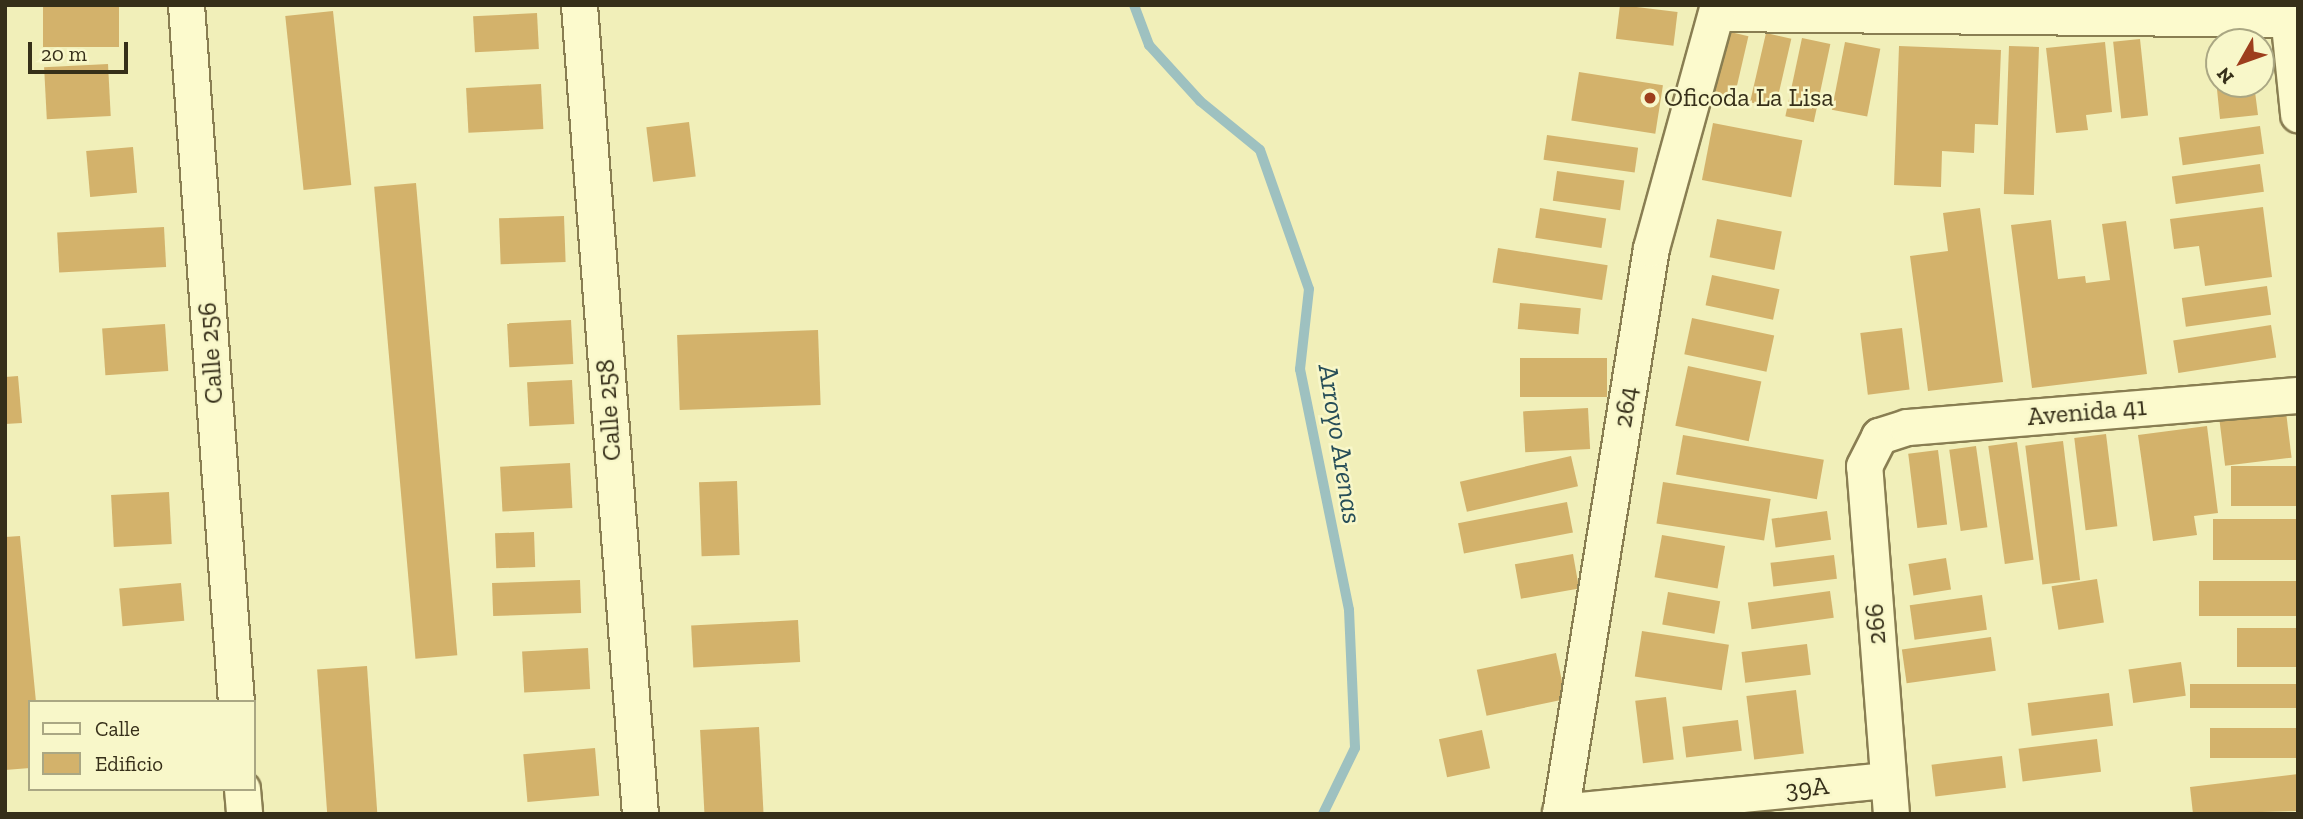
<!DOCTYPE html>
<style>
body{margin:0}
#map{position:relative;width:2303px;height:819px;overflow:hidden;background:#f1efb9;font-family:"Zilla Slab",serif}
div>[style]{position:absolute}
.stream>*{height:10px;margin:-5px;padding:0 5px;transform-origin:5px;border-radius:5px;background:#9ec1c0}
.building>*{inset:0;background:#d3b26b;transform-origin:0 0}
.roads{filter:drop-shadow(2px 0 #897e52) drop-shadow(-2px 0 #897e52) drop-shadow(0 2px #897e52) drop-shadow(0 -2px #897e52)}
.minor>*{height:35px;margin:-17.5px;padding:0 17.5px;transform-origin:17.5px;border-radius:17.5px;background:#fcfacd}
.dots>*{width:19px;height:19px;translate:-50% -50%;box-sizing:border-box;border:4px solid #f8f7c9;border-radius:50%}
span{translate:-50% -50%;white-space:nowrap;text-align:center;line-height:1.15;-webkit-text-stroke:5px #f8f7c9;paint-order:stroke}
.poi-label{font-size:26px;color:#362f19}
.left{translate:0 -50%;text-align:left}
.street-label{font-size:26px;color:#362f19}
.water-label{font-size:28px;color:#274e58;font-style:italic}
.frame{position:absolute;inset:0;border:7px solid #362f19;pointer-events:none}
.legend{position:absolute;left:28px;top:700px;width:228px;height:91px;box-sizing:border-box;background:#f8f7c9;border:2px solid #aaa783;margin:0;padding:9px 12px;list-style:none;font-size:21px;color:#362f19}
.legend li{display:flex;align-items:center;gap:14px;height:35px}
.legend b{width:35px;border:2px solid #aaa783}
.north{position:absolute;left:2205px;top:28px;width:70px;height:70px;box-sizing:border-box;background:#f8f7c9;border:2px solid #aaa783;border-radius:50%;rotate:230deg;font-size:19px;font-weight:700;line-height:28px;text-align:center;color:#362f19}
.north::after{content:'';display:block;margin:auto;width:24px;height:32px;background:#9d3e1d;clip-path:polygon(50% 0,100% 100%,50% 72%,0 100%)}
.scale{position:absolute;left:28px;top:42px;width:100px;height:32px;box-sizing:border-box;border:4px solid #362f19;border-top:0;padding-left:9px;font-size:21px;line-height:24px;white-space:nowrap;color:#362f19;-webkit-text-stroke:5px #f8f7c9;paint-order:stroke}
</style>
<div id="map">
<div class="stream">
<i style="left:1134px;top:5px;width:43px;rotate:69.4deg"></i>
<i style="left:1149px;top:45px;width:76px;rotate:47.7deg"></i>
<i style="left:1200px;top:101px;width:77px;rotate:39.2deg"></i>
<i style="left:1260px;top:150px;width:147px;rotate:70.6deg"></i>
<i style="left:1309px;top:289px;width:81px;rotate:96.4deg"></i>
<i style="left:1300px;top:369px;width:246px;rotate:78.5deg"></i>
<i style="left:1349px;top:610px;width:138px;rotate:87.5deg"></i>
<i style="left:1355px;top:748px;width:73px;rotate:115.9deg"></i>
</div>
<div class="building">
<i style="left:43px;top:5px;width:76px;height:42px"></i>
<i style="left:1620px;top:5px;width:58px;height:34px;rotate:7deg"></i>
<i style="left:333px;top:11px;width:175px;height:48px;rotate:84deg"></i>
<i style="left:537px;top:13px;width:36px;height:64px;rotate:87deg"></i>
<i style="left:1726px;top:31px;width:23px;height:65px;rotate:13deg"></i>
<i style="left:1766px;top:33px;width:26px;height:71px;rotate:13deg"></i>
<i style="left:1802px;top:38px;width:29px;height:80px;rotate:12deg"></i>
<i style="left:2140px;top:39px;width:77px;height:27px;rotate:84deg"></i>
<i style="left:1845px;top:42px;width:36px;height:69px;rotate:11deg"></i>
<i style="clip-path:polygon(2105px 42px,2112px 112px,2086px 115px,2088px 130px,2056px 133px,2046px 48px)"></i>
<i style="clip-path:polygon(1899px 46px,2001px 50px,1998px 125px,1975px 124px,1974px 153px,1942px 151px,1941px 187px,1894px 185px)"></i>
<i style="left:2009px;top:46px;width:30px;height:148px;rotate:2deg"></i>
<i style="clip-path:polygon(2219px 49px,2219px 84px,2254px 84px,2258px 115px,2220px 119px,2213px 50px)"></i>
<i style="left:108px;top:64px;width:52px;height:64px;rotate:87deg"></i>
<i style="left:1579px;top:72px;width:85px;height:49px;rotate:9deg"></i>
<i style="left:541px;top:84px;width:45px;height:75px;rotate:87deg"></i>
<i style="left:689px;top:122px;width:55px;height:43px;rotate:83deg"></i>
<i style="left:1713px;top:123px;width:91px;height:58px;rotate:11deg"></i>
<i style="left:2260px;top:126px;width:28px;height:82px;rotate:82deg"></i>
<i style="left:1547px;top:135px;width:92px;height:25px;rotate:8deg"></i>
<i style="left:133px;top:147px;width:46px;height:47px;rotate:85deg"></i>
<i style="left:2260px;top:164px;width:28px;height:89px;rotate:82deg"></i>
<i style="left:1557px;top:171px;width:68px;height:30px;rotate:8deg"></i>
<i style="left:416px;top:183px;width:474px;height:42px;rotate:85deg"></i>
<i style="clip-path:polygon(2263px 207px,2272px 277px,2205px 286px,2199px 246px,2174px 249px,2170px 219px)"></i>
<i style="left:1540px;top:208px;width:67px;height:30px;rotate:9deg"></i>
<i style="clip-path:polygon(1980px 208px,2003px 382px,1928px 391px,1910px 256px,1948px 251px,1943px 213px)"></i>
<i style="left:564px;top:216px;width:46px;height:65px;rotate:88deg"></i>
<i style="left:1717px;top:219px;width:66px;height:39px;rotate:11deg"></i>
<i style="clip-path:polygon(2051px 220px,2058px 279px,2085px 276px,2086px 283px,2110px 280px,2102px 224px,2126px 221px,2147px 374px,2032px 388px,2011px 225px)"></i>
<i style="left:164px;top:227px;width:40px;height:107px;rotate:87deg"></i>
<i style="left:1498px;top:248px;width:111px;height:35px;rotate:9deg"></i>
<i style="left:1712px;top:275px;width:69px;height:31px;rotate:12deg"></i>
<i style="left:2267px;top:286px;width:29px;height:86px;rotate:82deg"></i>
<i style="left:1520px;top:303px;width:61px;height:26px;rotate:5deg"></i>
<i style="left:1692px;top:318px;width:84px;height:37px;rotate:12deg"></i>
<i style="left:571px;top:320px;width:44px;height:64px;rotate:87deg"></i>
<i style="left:165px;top:324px;width:47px;height:63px;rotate:86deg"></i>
<i style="left:2271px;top:325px;width:33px;height:99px;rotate:81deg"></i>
<i style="left:1902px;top:328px;width:62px;height:42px;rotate:83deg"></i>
<i style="left:818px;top:330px;width:75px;height:141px;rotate:88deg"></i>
<i style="left:1520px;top:358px;width:87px;height:39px"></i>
<i style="left:1688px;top:366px;width:75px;height:61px;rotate:12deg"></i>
<i style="clip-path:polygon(18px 376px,22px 423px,5px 424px,5px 377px)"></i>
<i style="left:572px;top:380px;width:44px;height:45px;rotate:87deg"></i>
<i style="left:1588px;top:408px;width:41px;height:65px;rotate:87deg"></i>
<i style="left:2286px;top:412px;width:46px;height:67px;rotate:83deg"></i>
<i style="clip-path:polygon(2207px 426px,2218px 513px,2194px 516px,2197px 535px,2153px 541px,2138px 435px)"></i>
<i style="left:2106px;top:434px;width:93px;height:32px;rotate:83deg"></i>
<i style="left:1683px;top:435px;width:143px;height:40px;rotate:10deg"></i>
<i style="left:2063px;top:441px;width:140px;height:38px;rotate:83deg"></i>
<i style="left:2017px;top:442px;width:119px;height:29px;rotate:82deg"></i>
<i style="left:1976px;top:446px;width:82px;height:27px;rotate:82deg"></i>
<i style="left:1938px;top:450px;width:75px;height:30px;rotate:83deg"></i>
<i style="left:1571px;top:456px;width:31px;height:114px;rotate:77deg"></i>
<i style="left:570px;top:463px;width:45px;height:70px;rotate:87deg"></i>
<i style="left:2298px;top:466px;width:40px;height:67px;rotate:90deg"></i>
<i style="left:737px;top:481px;width:74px;height:38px;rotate:88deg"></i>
<i style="left:1663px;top:482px;width:109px;height:42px;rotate:9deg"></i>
<i style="left:169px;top:492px;width:52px;height:58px;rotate:87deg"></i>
<i style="left:1567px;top:502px;width:31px;height:111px;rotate:79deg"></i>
<i style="left:1827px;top:511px;width:29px;height:56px;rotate:82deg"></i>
<i style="left:2298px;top:519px;width:41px;height:85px;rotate:90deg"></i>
<i style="left:534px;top:532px;width:35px;height:39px;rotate:88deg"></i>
<i style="left:1662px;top:535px;width:64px;height:43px;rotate:10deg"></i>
<i style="clip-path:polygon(20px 536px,36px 702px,30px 702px,30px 768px,5px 770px,5px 537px)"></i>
<i style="left:1573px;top:554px;width:35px;height:59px;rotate:80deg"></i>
<i style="left:1834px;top:555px;width:24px;height:64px;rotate:83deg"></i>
<i style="left:1946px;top:558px;width:32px;height:38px;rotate:81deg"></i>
<i style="left:2097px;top:579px;width:44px;height:46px;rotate:81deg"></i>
<i style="left:580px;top:580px;width:33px;height:88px;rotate:88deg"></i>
<i style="left:2298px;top:581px;width:35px;height:99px;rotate:90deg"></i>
<i style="left:181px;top:583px;width:38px;height:62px;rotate:85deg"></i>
<i style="left:1830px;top:591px;width:27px;height:83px;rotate:82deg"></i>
<i style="left:1668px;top:592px;width:53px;height:33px;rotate:10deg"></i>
<i style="left:1982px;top:595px;width:35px;height:73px;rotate:82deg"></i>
<i style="left:798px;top:620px;width:42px;height:107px;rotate:87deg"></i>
<i style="left:2298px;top:628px;width:39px;height:61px;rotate:90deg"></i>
<i style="left:1642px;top:631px;width:88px;height:46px;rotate:9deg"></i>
<i style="left:1991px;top:637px;width:34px;height:90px;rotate:82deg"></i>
<i style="left:1807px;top:644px;width:31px;height:66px;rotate:83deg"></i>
<i style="left:588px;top:648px;width:41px;height:66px;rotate:87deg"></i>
<i style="left:1556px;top:653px;width:47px;height:81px;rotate:78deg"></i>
<i style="left:2181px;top:662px;width:34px;height:53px;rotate:82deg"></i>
<i style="left:367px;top:666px;width:148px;height:50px;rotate:86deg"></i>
<i style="left:2298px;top:684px;width:24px;height:108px;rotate:90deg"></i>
<i style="left:1796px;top:690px;width:64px;height:50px;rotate:83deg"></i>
<i style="left:2109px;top:693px;width:33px;height:82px;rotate:83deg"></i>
<i style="left:1666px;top:697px;width:63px;height:31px;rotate:83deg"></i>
<i style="left:1738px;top:720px;width:31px;height:56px;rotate:83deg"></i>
<i style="left:759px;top:727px;width:87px;height:59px;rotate:87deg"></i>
<i style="left:2298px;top:728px;width:30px;height:88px;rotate:90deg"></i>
<i style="left:1482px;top:730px;width:39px;height:44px;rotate:78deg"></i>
<i style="left:2097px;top:739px;width:33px;height:79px;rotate:83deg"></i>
<i style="left:595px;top:748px;width:48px;height:72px;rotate:85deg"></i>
<i style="left:2002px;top:756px;width:32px;height:71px;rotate:83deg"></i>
<i style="clip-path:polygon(2298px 774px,2298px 811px,2193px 814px,2190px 787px)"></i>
</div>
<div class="roads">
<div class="minor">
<i style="left:186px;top:5px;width:699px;rotate:85.9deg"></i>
<i style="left:579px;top:5px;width:811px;rotate:85.69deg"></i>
<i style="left:2287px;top:5px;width:110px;rotate:84.2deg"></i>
<i style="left:1717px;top:13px;width:581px;rotate:0.59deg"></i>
<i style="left:242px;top:789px;width:25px;rotate:85deg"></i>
<i style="left:1560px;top:812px;width:329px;rotate:-5.6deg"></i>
<i style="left:1560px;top:814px;width:573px;rotate:-80.87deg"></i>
<i style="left:1651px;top:248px;width:252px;rotate:-74.6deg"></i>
<i style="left:1891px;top:814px;width:349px;rotate:-94.4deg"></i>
<i style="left:1864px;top:466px;width:34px;rotate:-63deg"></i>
<i style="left:1879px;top:436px;width:29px;rotate:-18deg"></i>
<i style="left:1907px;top:427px;width:392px;rotate:-4.7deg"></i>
</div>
</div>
<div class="dots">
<i style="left:1650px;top:98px;background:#9d3e1d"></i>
</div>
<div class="poi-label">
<span class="left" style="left:1664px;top:98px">Oficoda La Lisa</span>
</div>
<div class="street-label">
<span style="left:211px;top:353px;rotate:-94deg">Calle 256</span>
<span style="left:1626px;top:407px;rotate:-81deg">264</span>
<span style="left:609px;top:410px;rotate:-94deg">Calle 258</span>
<span style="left:2087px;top:412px;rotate:-5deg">Avenida 41</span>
<span style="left:1876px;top:624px;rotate:-94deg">266</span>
<span style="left:1807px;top:788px;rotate:-6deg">39A</span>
</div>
<div class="water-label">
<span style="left:1340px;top:444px;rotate:81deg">Arroyo Arenas</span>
</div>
<div class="frame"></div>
<ul class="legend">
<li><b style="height:9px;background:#fcfacd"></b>Calle</li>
<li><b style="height:19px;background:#d3b26b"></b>Edificio</li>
</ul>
<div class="north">N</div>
<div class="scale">20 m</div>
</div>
